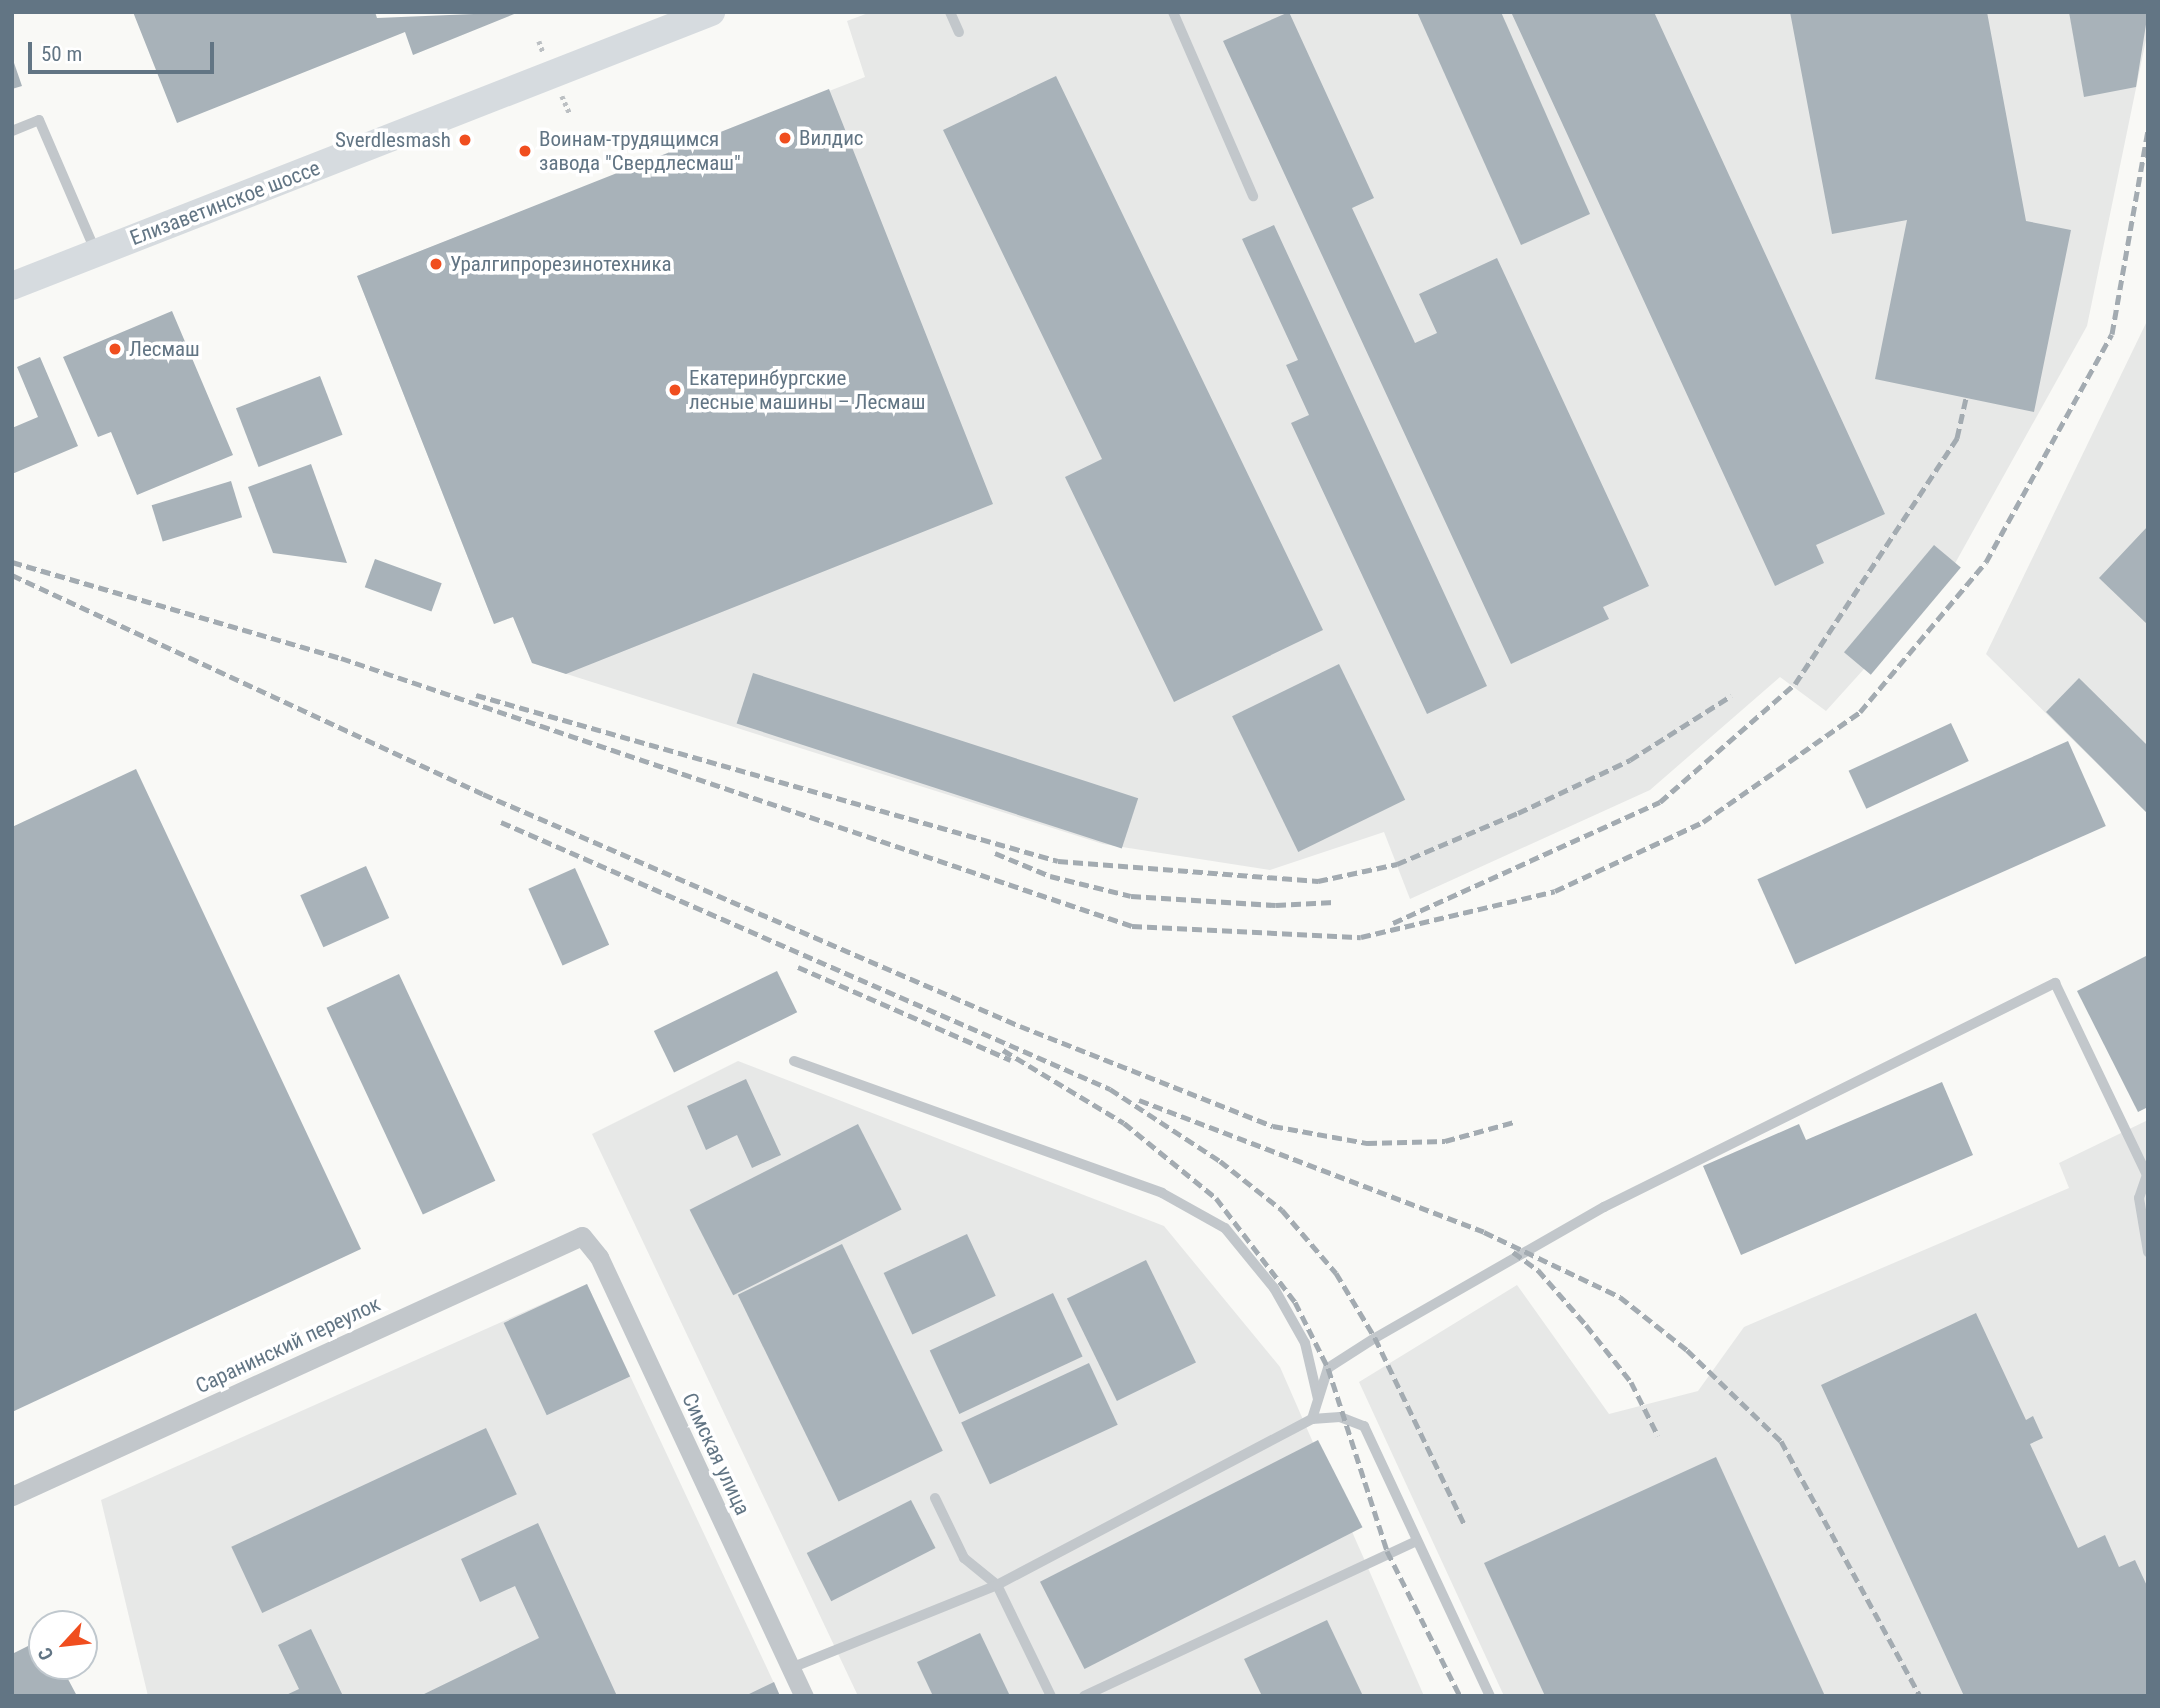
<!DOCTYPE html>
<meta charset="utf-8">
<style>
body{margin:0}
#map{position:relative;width:2160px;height:1708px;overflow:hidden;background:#f9f9f6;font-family:"Roboto Condensed",sans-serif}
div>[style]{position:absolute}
.built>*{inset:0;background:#e7e8e7}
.building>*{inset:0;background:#a8b2b9;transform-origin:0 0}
.path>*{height:4.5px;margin-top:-2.25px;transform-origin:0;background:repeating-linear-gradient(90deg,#bcc0c3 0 3.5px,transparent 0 7px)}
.service>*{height:10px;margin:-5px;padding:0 5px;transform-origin:5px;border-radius:5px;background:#c2c7cb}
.minor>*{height:19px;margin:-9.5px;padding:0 9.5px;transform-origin:9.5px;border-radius:9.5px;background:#c2c7cb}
.secondary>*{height:28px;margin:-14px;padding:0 14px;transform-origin:14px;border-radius:14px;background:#d6dbdf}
.rail>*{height:5px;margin-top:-2.5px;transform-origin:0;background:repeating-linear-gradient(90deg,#a3abb1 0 10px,transparent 0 15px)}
.dots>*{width:19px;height:19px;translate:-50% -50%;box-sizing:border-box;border:4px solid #fff;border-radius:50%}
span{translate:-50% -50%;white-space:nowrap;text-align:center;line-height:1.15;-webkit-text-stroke:7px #fff;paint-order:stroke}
.poi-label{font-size:21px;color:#627584}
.left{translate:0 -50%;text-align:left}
.right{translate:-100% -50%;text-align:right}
.street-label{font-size:21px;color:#627584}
.frame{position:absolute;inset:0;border:14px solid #627584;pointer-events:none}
.north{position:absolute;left:28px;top:1610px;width:70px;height:70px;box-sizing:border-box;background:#fff;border:2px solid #c0c8ce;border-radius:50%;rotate:243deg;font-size:19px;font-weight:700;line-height:28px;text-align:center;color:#627584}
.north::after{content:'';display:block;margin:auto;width:24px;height:32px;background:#f04e1f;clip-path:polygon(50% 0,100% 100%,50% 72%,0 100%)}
.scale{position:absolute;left:28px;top:42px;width:186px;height:32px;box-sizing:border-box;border:4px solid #627584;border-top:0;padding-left:9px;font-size:21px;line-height:24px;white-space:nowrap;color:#627584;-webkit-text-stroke:5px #fff;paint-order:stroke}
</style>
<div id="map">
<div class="built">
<i style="clip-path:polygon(871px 12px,2148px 12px,2148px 30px,2087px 326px,1948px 576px,1826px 711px,1780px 677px,1650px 790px,1410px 899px,1384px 832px,1270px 870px,1103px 844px,532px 663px,513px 617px,494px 624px,357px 276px,865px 77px,847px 21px)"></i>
<i style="clip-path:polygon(2148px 319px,2148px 814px,1986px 654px)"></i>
<i style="clip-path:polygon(738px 1061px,1164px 1226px,1280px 1367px,1424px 1696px,858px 1696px,592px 1134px)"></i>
<i style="clip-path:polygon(2148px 1120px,2148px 1696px,1504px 1696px,1359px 1382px,1517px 1285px,1609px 1414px,1698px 1391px,1744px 1327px,2069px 1188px,2059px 1163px)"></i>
<i style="clip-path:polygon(587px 1284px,780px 1696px,148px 1696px,101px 1500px)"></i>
</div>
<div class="building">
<i style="clip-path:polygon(133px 12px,375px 12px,377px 18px,519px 12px,413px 55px,405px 32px,177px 123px)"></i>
<i style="clip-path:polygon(1289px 12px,1374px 198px,1352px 208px,1415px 343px,1437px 333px,1419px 294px,1497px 258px,1649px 586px,1603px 607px,1609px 619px,1511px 664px,1223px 41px)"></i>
<i style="clip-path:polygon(1417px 12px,1501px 12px,1590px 214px,1521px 245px)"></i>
<i style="clip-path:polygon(1511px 12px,1654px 12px,1885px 514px,1816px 545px,1824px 563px,1775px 586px)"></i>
<i style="clip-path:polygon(1790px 12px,1987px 12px,2026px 221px,2071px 230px,2034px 412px,1875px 379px,1907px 220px,1832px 234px)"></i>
<i style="clip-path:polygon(2069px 12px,2148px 12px,2136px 87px,2084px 97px)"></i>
<i style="clip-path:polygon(13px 60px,22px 86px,12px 89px,12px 61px)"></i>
<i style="clip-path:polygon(1056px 76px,1323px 630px,1174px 702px,1065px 477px,1102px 459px,943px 130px)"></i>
<i style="clip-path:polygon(829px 89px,993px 504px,566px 674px,532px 663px,513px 617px,494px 624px,357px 276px)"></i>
<i style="clip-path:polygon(1274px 225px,1487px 686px,1427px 714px,1291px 423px,1309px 415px,1286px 365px,1298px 360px,1242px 239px)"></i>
<i style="clip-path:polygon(172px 311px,233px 455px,137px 495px,111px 432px,98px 437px,63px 357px)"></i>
<i style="clip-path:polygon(40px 357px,78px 446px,12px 474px,12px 428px,38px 417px,17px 367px)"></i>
<i style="left:320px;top:376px;width:63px;height:90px;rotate:69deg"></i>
<i style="clip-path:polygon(311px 464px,347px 563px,273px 553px,248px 487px)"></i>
<i style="left:231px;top:481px;width:38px;height:83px;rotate:73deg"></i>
<i style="clip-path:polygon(2148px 526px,2148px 625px,2099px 578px)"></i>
<i style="left:1934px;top:545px;width:35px;height:140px;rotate:40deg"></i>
<i style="left:375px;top:559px;width:71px;height:30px;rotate:20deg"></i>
<i style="left:1339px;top:664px;width:151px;height:119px;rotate:64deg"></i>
<i style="left:753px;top:673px;width:405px;height:53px;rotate:18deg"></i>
<i style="clip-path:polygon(2079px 678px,2148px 746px,2148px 814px,2046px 712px)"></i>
<i style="left:1951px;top:723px;width:42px;height:113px;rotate:65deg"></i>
<i style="left:2068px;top:741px;width:93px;height:340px;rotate:66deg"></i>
<i style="clip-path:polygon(136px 769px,361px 1249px,12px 1412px,12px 827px)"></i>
<i style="left:366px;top:866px;width:57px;height:72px;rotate:66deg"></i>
<i style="left:575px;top:868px;width:84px;height:51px;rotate:66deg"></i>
<i style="clip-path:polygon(2148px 955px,2148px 1107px,2138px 1112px,2077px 991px)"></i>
<i style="left:777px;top:971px;width:46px;height:137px;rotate:64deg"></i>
<i style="left:399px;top:974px;width:228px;height:80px;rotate:65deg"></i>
<i style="clip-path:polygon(746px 1079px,781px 1155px,752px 1168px,737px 1135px,706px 1150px,687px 1106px)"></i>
<i style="clip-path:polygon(1942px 1082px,1973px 1155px,1741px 1255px,1703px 1166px,1799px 1124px,1806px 1140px)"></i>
<i style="left:858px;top:1124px;width:96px;height:189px;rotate:63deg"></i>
<i style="left:967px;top:1234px;width:68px;height:92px;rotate:65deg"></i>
<i style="left:842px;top:1244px;width:230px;height:116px;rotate:64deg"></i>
<i style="left:1146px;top:1260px;width:114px;height:88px;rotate:64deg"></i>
<i style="left:587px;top:1284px;width:102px;height:92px;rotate:65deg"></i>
<i style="left:1053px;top:1293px;width:70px;height:136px;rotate:65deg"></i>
<i style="clip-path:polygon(1976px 1313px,2026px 1420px,2033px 1416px,2043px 1438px,2030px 1444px,2078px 1548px,2105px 1535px,2119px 1567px,2135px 1560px,2148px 1588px,2147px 1696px,1964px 1696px,1821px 1385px)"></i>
<i style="left:1089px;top:1363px;width:68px;height:141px;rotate:65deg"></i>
<i style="left:486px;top:1428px;width:73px;height:281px;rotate:65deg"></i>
<i style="left:1318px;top:1440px;width:98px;height:312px;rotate:63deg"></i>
<i style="clip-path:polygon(1716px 1457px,1825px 1696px,1545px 1696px,1484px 1563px)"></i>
<i style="left:911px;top:1500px;width:54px;height:117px;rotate:63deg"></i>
<i style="clip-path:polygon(538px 1523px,617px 1696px,420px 1696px,539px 1638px,515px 1586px,480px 1602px,461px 1559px)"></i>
<i style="clip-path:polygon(1327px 1620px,1363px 1696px,1262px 1696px,1244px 1659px)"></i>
<i style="clip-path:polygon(311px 1629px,343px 1696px,284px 1696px,299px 1689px,278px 1645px)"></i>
<i style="clip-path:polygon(980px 1633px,1010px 1696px,933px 1696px,917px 1662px)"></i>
<i style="clip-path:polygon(42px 1639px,42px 1666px,61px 1666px,77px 1696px,12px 1696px,12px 1654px)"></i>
<i style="clip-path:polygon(774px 1682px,780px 1696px,745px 1696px)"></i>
</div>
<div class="path">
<i style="left:539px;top:41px;width:12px;rotate:70deg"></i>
<i style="left:562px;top:96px;width:20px;rotate:66deg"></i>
</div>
<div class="service">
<i style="left:950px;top:12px;width:22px;rotate:66deg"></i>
<i style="left:1173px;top:12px;width:201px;rotate:66.5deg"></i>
<i style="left:12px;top:131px;width:29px;rotate:-22deg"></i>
<i style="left:39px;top:120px;width:142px;rotate:66.7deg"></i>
<i style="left:794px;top:1061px;width:391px;rotate:19.7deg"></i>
<i style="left:1162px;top:1193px;width:72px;rotate:29.1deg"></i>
<i style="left:1225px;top:1228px;width:77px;rotate:50.8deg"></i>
<i style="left:1274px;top:1288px;width:63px;rotate:60.6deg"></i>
<i style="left:1305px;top:1343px;width:57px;rotate:76.9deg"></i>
<i style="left:1312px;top:1419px;width:28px;rotate:-4deg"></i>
<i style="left:1340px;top:1417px;width:26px;rotate:21deg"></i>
<i style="left:1364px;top:1426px;width:298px;rotate:65deg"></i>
<i style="left:935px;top:1498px;width:67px;rotate:64.2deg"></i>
<i style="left:964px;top:1558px;width:43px;rotate:39.3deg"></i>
<i style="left:997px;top:1585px;width:123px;rotate:64.1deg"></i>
<i style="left:791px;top:1668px;width:222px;rotate:-21.9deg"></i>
<i style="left:997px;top:1585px;width:356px;rotate:-27.8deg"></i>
<i style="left:1312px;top:1419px;width:53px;rotate:-72.6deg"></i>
<i style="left:1328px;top:1368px;width:56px;rotate:-32.6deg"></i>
<i style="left:1375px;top:1338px;width:264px;rotate:-29.8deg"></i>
<i style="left:1604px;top:1207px;width:504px;rotate:-26.41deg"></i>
<i style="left:2055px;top:983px;width:213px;rotate:64.4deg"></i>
<i style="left:2147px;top:1175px;width:24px;rotate:109deg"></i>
<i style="left:2139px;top:1198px;width:55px;rotate:80.5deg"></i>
<i style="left:1084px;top:1696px;width:364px;rotate:-25deg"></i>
</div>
<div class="minor">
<i style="left:12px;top:1496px;width:626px;rotate:-24.52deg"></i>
<i style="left:582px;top:1236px;width:27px;rotate:51deg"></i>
<i style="left:599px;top:1257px;width:485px;rotate:65deg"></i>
</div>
<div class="secondary">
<i style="left:12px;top:286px;width:751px;rotate:-21.4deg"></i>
</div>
<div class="rail">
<i style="left:12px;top:562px;width:343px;rotate:16.3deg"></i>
<i style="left:341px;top:658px;width:835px;rotate:18.72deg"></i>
<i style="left:1132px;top:926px;width:229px;rotate:2.8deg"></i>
<i style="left:1361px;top:937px;width:199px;rotate:-13.3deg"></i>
<i style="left:1555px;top:891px;width:163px;rotate:-25deg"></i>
<i style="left:1703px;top:822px;width:192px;rotate:-35deg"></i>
<i style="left:1860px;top:712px;width:196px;rotate:-50deg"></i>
<i style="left:1986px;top:562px;width:260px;rotate:-61.1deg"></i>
<i style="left:2112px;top:334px;width:207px;rotate:-80deg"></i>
<i style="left:12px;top:575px;width:519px;rotate:24.94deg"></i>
<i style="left:483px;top:794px;width:585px;rotate:23.37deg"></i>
<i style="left:1020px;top:1026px;width:272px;rotate:21.6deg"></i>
<i style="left:1273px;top:1126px;width:96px;rotate:10.3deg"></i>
<i style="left:1367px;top:1143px;width:78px;rotate:-1.5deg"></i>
<i style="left:1445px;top:1141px;width:72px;rotate:-15.4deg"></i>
<i style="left:476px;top:695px;width:605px;rotate:15.92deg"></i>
<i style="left:1058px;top:861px;width:261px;rotate:4.4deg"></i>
<i style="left:1318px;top:881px;width:81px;rotate:-12.1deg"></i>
<i style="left:1397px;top:864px;width:131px;rotate:-22.9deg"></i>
<i style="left:1518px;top:813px;width:124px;rotate:-25.3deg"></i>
<i style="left:1630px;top:760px;width:120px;rotate:-32.4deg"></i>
<i style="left:501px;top:822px;width:665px;rotate:23.67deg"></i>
<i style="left:1110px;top:1089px;width:131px;rotate:33.2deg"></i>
<i style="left:1220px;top:1161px;width:79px;rotate:38.3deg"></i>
<i style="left:1282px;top:1210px;width:83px;rotate:49.4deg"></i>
<i style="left:1336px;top:1273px;width:76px;rotate:59deg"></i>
<i style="left:1375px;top:1338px;width:206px;rotate:64.4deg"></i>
<i style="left:995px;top:853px;width:60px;rotate:22.7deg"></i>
<i style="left:1050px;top:876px;width:83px;rotate:13.9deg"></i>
<i style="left:1131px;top:896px;width:145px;rotate:3.6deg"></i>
<i style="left:1276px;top:905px;width:58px;rotate:-3deg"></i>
<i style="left:1393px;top:923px;width:293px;rotate:-24.4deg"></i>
<i style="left:1660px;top:802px;width:179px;rotate:-41.2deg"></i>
<i style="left:1795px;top:684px;width:295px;rotate:-56.6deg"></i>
<i style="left:1957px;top:438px;width:41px;rotate:-77.3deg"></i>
<i style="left:798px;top:967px;width:232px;rotate:23.6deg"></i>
<i style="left:1003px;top:1050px;width:141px;rotate:31.1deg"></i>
<i style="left:1124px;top:1123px;width:119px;rotate:39.2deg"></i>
<i style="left:1216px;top:1198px;width:131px;rotate:52.8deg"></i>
<i style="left:1295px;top:1302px;width:74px;rotate:63.4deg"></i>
<i style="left:1328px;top:1368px;width:192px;rotate:72.1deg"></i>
<i style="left:1387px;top:1551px;width:162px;rotate:63.3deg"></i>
<i style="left:1139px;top:1100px;width:369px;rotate:20.9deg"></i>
<i style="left:1484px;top:1232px;width:151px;rotate:25.5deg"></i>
<i style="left:1620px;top:1297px;width:85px;rotate:38.3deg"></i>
<i style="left:1687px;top:1350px;width:131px;rotate:44.1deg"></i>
<i style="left:1781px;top:1441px;width:290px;rotate:61.4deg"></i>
<i style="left:1513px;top:1252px;width:31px;rotate:36deg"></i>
<i style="left:1538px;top:1270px;width:73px;rotate:48.9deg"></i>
<i style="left:1586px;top:1325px;width:73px;rotate:51.7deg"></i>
<i style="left:1631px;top:1382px;width:60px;rotate:63.4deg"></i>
</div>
<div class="dots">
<i style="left:785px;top:138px;background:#f04e1f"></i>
<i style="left:465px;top:140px;background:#f04e1f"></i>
<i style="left:525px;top:151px;background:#f04e1f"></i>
<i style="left:436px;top:264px;background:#f04e1f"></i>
<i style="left:115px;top:349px;background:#f04e1f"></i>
<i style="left:675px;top:390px;background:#f04e1f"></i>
</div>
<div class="poi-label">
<span class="left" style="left:799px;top:138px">Вилдис</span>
<span class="left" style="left:539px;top:151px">Воинам-трудящимся<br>завода "Свердлесмаш"</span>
<span class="right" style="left:451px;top:140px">Sverdlesmash</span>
<span class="left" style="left:450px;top:264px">Уралгипрорезинотехника</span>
<span class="left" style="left:129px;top:349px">Лесмаш</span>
<span class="left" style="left:689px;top:390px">Екатеринбургские<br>лесные машины – Лесмаш</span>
</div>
<div class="street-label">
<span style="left:225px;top:203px;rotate:-21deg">Елизаветинское шоссе</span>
<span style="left:288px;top:1345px;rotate:-25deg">Саранинский переулок</span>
<span style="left:716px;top:1454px;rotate:65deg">Симская улица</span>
</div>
<div class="frame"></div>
<div class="north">С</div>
<div class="scale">50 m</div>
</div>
